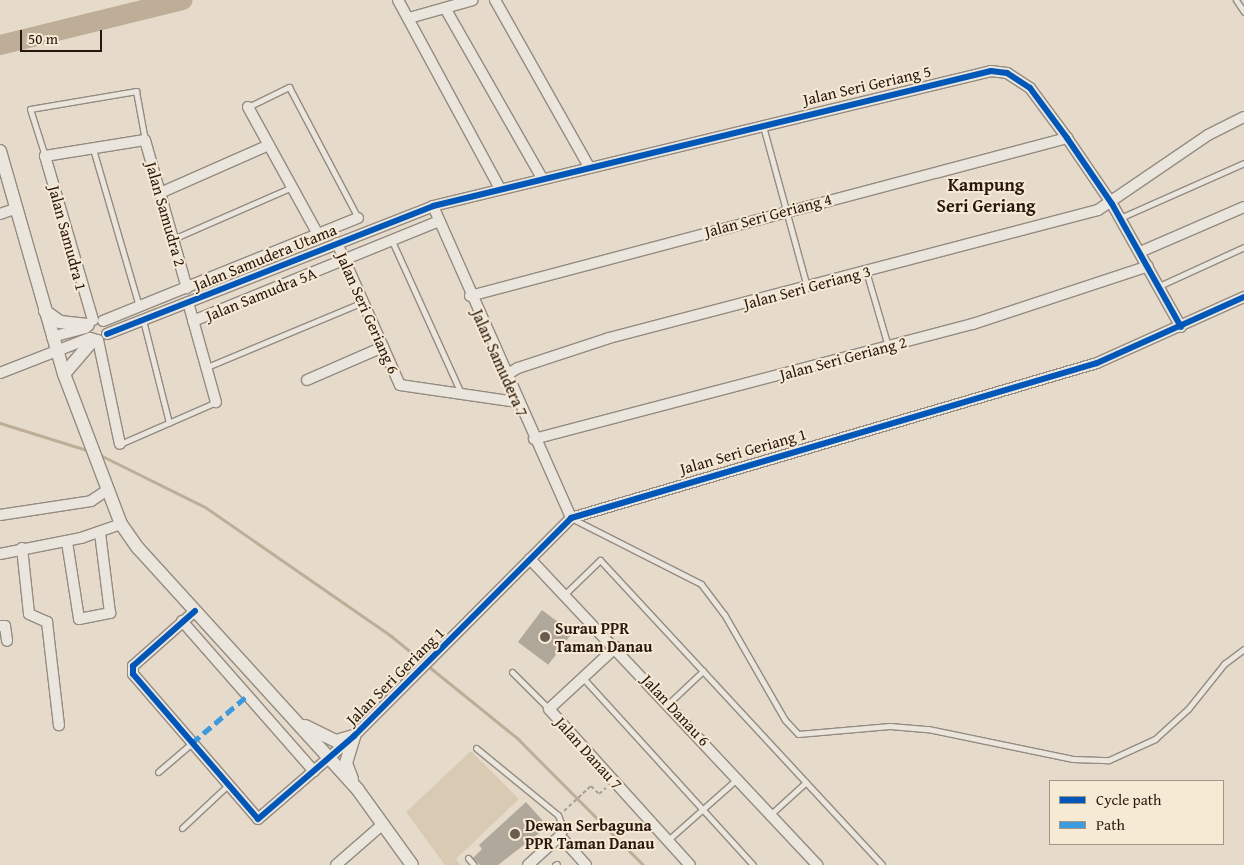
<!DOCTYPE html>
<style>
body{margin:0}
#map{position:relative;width:1244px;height:865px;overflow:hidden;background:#e6dbca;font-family:"Gentium Book Plus",serif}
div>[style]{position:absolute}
.green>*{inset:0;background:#d9cab3}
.stream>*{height:3px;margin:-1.5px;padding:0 1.5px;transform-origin:1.5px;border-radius:1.5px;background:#beae98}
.river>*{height:20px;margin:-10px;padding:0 10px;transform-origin:10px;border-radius:10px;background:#beae98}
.building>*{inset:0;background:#b1a89c;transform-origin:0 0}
.path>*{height:2px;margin-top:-1px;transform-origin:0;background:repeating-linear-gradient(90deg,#a5a099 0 4px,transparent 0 6.5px)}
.roads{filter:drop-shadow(1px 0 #948b81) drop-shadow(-1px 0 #948b81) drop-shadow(0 1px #948b81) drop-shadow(0 -1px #948b81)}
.service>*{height:5px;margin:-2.5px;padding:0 2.5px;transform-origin:2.5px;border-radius:2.5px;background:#eae5dd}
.minor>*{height:10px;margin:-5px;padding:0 5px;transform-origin:5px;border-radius:5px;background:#eae5dd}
.tertiary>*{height:12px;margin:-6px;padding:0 6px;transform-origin:6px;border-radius:6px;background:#eae5dd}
.quiet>*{height:5px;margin-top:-2.5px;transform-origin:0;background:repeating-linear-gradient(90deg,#3d9ade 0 10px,transparent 0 15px)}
.cycleway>*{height:6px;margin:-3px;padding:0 3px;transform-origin:3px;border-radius:3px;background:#0057b8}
.dots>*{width:14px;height:14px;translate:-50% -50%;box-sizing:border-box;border:2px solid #f6ead5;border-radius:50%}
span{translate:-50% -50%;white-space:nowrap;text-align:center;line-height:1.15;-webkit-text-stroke:4px #f6ead5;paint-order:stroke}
.street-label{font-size:16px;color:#29170f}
.poi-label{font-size:16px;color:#29170f;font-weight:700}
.left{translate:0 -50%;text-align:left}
.neighbourhood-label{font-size:18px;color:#29170f;font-weight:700}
.legend{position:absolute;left:1049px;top:780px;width:175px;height:65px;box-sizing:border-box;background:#f6ead5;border:1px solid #a49686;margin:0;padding:6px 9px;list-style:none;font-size:15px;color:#29170f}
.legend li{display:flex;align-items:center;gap:10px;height:25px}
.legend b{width:25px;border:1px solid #a49686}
.scale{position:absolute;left:20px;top:30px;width:82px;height:22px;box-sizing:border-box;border:2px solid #29170f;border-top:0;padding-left:6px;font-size:15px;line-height:18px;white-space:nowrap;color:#29170f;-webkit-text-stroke:4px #f6ead5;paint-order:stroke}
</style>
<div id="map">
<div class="green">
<i style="clip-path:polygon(471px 751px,519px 799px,456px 859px,460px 865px,445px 865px,406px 812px)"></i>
</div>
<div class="stream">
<i style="left:0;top:423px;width:94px;rotate:17.3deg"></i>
<i style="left:98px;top:454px;width:119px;rotate:26.4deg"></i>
<i style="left:205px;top:507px;width:226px;rotate:34.7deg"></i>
<i style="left:391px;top:636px;width:164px;rotate:39deg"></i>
<i style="left:518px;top:739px;width:177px;rotate:45.2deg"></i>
</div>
<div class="river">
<i style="left:0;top:45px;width:188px;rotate:-13.8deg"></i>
</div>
<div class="building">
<i style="left:542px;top:610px;width:38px;height:40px;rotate:37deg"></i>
<i style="clip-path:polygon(526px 802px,544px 822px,539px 827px,542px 831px,498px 865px,480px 865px,473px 858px,482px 849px,479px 845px)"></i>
</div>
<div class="path">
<i style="left:564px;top:811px;width:37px;rotate:-43deg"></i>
<i style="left:591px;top:786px;width:11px;rotate:45deg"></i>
<i style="left:599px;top:794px;width:9px;rotate:-41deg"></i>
</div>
<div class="roads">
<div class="service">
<i style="left:1236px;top:0;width:14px;rotate:56deg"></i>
<i style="left:248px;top:107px;width:46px;rotate:-26deg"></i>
<i style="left:289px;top:87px;width:148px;rotate:62.2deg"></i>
<i style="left:763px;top:126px;width:167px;rotate:74.7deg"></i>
<i style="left:93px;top:149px;width:164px;rotate:73.7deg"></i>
<i style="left:45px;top:156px;width:49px;rotate:-107.7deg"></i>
<i style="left:30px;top:109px;width:108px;rotate:-9.6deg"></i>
<i style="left:136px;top:91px;width:50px;rotate:79.6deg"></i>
<i style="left:1120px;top:218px;width:136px;rotate:-23.9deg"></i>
<i style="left:173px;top:239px;width:130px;rotate:-23.6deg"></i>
<i style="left:392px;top:241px;width:167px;rotate:65.6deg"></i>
<i style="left:866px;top:271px;width:78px;rotate:73.7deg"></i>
<i style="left:1159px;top:286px;width:94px;rotate:-24.6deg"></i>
<i style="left:143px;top:320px;width:106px;rotate:75.8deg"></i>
<i style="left:207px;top:367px;width:169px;rotate:-22.6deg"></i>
<i style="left:120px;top:444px;width:105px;rotate:-23.6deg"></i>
<i style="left:571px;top:518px;width:146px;rotate:26.9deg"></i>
<i style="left:701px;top:584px;width:38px;rotate:53deg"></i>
<i style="left:724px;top:614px;width:122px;rotate:60.1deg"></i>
<i style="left:785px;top:720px;width:19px;rotate:47deg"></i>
<i style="left:798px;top:734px;width:92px;rotate:-5deg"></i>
<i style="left:890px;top:726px;width:38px;rotate:5deg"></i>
<i style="left:928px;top:729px;width:148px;rotate:11.7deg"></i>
<i style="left:1073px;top:759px;width:36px;rotate:2deg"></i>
<i style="left:1109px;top:760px;width:51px;rotate:-24.5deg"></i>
<i style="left:1155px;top:739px;width:45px;rotate:-42.3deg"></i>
<i style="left:1188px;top:709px;width:58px;rotate:-51.3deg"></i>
<i style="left:1224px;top:664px;width:25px;rotate:-37deg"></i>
<i style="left:565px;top:594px;width:49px;rotate:-44.2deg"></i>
<i style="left:600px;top:560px;width:415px;rotate:47.2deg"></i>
<i style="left:512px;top:672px;width:52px;rotate:45deg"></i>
<i style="left:583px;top:678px;width:253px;rotate:47.7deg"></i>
<i style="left:669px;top:703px;width:47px;rotate:-43.3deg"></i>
<i style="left:476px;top:748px;width:106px;rotate:39.3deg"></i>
<i style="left:558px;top:815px;width:17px;rotate:69deg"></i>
<i style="left:564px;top:831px;width:6px;rotate:129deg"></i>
<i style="left:158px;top:772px;width:45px;rotate:-40.5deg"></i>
<i style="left:771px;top:814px;width:47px;rotate:-42.4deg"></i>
<i style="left:182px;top:828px;width:63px;rotate:-43.1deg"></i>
<i style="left:668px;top:840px;width:94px;rotate:-41.5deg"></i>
<i style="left:468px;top:858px;width:9px;rotate:49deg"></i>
<i style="left:555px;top:865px;width:2px;rotate:-27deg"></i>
</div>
<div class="minor">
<i style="left:398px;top:0;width:215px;rotate:61.6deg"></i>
<i style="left:495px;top:0;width:192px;rotate:60.6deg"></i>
<i style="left:445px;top:8px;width:196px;rotate:60.3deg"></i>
<i style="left:409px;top:18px;width:66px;rotate:-15.7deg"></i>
<i style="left:248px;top:107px;width:147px;rotate:61.2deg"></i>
<i style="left:160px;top:193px;width:119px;rotate:-23.8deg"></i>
<i style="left:433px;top:206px;width:341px;rotate:66.1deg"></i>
<i style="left:0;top:214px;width:18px;rotate:-19deg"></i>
<i style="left:337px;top:243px;width:155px;rotate:66.1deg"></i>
<i style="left:400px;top:385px;width:117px;rotate:8.3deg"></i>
<i style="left:1140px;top:252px;width:113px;rotate:-23.4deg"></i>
<i style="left:470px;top:296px;width:618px;rotate:-14.82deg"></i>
<i style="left:188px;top:302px;width:104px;rotate:74.4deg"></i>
<i style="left:93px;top:320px;width:171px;rotate:-106.3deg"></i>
<i style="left:45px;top:156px;width:101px;rotate:-9.1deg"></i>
<i style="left:145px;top:140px;width:154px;rotate:74.2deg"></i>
<i style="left:103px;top:321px;width:275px;rotate:-22deg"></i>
<i style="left:193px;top:321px;width:266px;rotate:-22.1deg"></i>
<i style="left:107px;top:334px;width:350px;rotate:-21.4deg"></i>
<i style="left:433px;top:206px;width:574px;rotate:-13.6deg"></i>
<i style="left:991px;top:71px;width:16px;rotate:7deg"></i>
<i style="left:1007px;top:73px;width:27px;rotate:33deg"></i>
<i style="left:1030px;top:88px;width:62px;rotate:53.5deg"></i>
<i style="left:1067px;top:138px;width:80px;rotate:55.7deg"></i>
<i style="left:1112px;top:204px;width:141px;rotate:60.7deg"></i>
<i style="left:52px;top:337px;width:35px;rotate:-15deg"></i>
<i style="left:98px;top:340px;width:106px;rotate:78.1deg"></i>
<i style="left:0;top:373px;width:97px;rotate:-21.3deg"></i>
<i style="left:505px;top:376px;width:15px;rotate:-32deg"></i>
<i style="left:518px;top:368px;width:96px;rotate:-18.2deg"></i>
<i style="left:609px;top:338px;width:505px;rotate:-14.67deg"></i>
<i style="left:1098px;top:210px;width:133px;rotate:-34.3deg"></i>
<i style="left:1208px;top:135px;width:40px;rotate:-26.6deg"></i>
<i style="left:307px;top:380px;width:83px;rotate:-23.5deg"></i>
<i style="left:534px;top:439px;width:454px;rotate:-14.7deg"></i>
<i style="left:973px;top:324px;width:184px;rotate:-18.3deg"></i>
<i style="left:0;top:515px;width:92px;rotate:-8.7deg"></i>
<i style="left:91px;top:501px;width:18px;rotate:-34deg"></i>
<i style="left:67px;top:542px;width:78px;rotate:81.1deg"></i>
<i style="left:79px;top:619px;width:32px;rotate:-11deg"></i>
<i style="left:110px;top:613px;width:81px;rotate:-97.1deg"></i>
<i style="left:22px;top:548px;width:66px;rotate:83.9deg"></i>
<i style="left:29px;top:614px;width:20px;rotate:24deg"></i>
<i style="left:47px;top:622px;width:104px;rotate:83.4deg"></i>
<i style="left:0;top:554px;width:83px;rotate:-11.2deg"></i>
<i style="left:81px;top:538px;width:42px;rotate:-19.3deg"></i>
<i style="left:530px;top:559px;width:420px;rotate:46.8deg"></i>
<i style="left:195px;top:611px;width:83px;rotate:138.4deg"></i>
<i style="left:133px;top:666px;width:8px;rotate:90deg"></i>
<i style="left:133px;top:674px;width:191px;rotate:49.2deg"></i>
<i style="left:258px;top:819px;width:127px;rotate:-40.8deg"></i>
<i style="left:354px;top:736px;width:308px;rotate:-45.1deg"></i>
<i style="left:571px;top:518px;width:548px;rotate:-16.42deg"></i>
<i style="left:1097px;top:363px;width:161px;rotate:-24.2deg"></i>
<i style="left:182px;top:621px;width:200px;rotate:48.7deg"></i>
<i style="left:0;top:626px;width:5px"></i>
<i style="left:5px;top:626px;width:15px;rotate:82deg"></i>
<i style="left:616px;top:647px;width:91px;rotate:137.2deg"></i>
<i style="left:549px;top:709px;width:210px;rotate:47.9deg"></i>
<i style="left:336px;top:865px;width:62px;rotate:-41.1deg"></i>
<i style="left:528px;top:865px;width:43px;rotate:-42.2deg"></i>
<i style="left:560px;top:836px;width:39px;rotate:48deg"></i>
</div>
<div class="tertiary">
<i style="left:0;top:151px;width:232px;rotate:74deg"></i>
<i style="left:64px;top:374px;width:160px;rotate:69.2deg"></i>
<i style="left:121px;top:524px;width:29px;rotate:55deg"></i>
<i style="left:138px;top:548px;width:327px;rotate:47.7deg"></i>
<i style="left:358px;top:790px;width:92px;rotate:54.2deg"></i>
<i style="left:45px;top:311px;width:19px;rotate:36deg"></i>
<i style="left:60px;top:322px;width:28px;rotate:6deg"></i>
<i style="left:64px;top:374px;width:45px;rotate:-49.5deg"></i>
<i style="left:305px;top:726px;width:34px;rotate:26deg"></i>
<i style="left:336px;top:741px;width:19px;rotate:-16deg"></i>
<i style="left:352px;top:779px;width:17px;rotate:-111deg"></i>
<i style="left:346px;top:763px;width:28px;rotate:-73deg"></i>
</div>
</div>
<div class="quiet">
<i style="left:192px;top:743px;width:74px;rotate:-40.6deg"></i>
</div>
<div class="cycleway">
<i style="left:107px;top:334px;width:350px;rotate:-21.4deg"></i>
<i style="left:433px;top:206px;width:574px;rotate:-13.6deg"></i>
<i style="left:991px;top:71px;width:16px;rotate:7deg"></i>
<i style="left:1007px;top:73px;width:27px;rotate:33deg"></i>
<i style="left:1030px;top:88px;width:62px;rotate:53.5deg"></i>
<i style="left:1067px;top:138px;width:80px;rotate:55.7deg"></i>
<i style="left:1112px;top:204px;width:141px;rotate:60.7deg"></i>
<i style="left:195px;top:611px;width:83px;rotate:138.4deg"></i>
<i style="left:133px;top:666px;width:8px;rotate:90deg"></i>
<i style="left:133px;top:674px;width:191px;rotate:49.2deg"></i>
<i style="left:258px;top:819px;width:127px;rotate:-40.8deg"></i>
<i style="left:354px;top:736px;width:308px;rotate:-45.1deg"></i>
<i style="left:571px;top:518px;width:548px;rotate:-16.42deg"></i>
<i style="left:1097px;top:363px;width:161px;rotate:-24.2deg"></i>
</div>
<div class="dots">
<i style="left:545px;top:637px;background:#6b5c50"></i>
<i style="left:515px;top:834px;background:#6b5c50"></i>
</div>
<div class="street-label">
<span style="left:867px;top:85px;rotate:-13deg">Jalan Seri Geriang 5</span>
<span style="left:166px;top:214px;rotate:74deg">Jalan Samudra 2</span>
<span style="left:768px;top:215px;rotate:-15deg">Jalan Seri Geriang 4</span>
<span style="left:68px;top:238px;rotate:75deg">Jalan Samudra 1</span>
<span style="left:265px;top:257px;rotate:-22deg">Jalan Samudera Utama</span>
<span style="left:807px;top:287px;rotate:-15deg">Jalan Seri Geriang 3</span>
<span style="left:261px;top:294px;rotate:-22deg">Jalan Samudra 5A</span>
<span style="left:368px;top:313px;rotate:66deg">Jalan Seri Geriang 6</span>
<span style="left:843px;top:358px;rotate:-15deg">Jalan Seri Geriang 2</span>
<span style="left:500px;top:363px;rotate:66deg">Jalan Samudera 7</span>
<span style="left:743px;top:451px;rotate:-16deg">Jalan Seri Geriang 1</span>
<span style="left:395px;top:676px;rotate:-45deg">Jalan Seri Geriang 1</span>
<span style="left:676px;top:710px;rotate:47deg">Jalan Danau 6</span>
<span style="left:589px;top:753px;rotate:48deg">Jalan Danau 7</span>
</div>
<div class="poi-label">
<span class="left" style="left:555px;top:637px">Surau PPR<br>Taman Danau</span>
<span class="left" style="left:525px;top:834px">Dewan Serbaguna<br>PPR Taman Danau</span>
</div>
<div class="neighbourhood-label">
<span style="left:986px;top:196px">Kampung<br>Seri Geriang</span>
</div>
<ul class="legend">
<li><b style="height:6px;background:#0057b8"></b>Cycle path</li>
<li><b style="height:6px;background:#3d9ade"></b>Path</li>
</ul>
<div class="scale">50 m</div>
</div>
